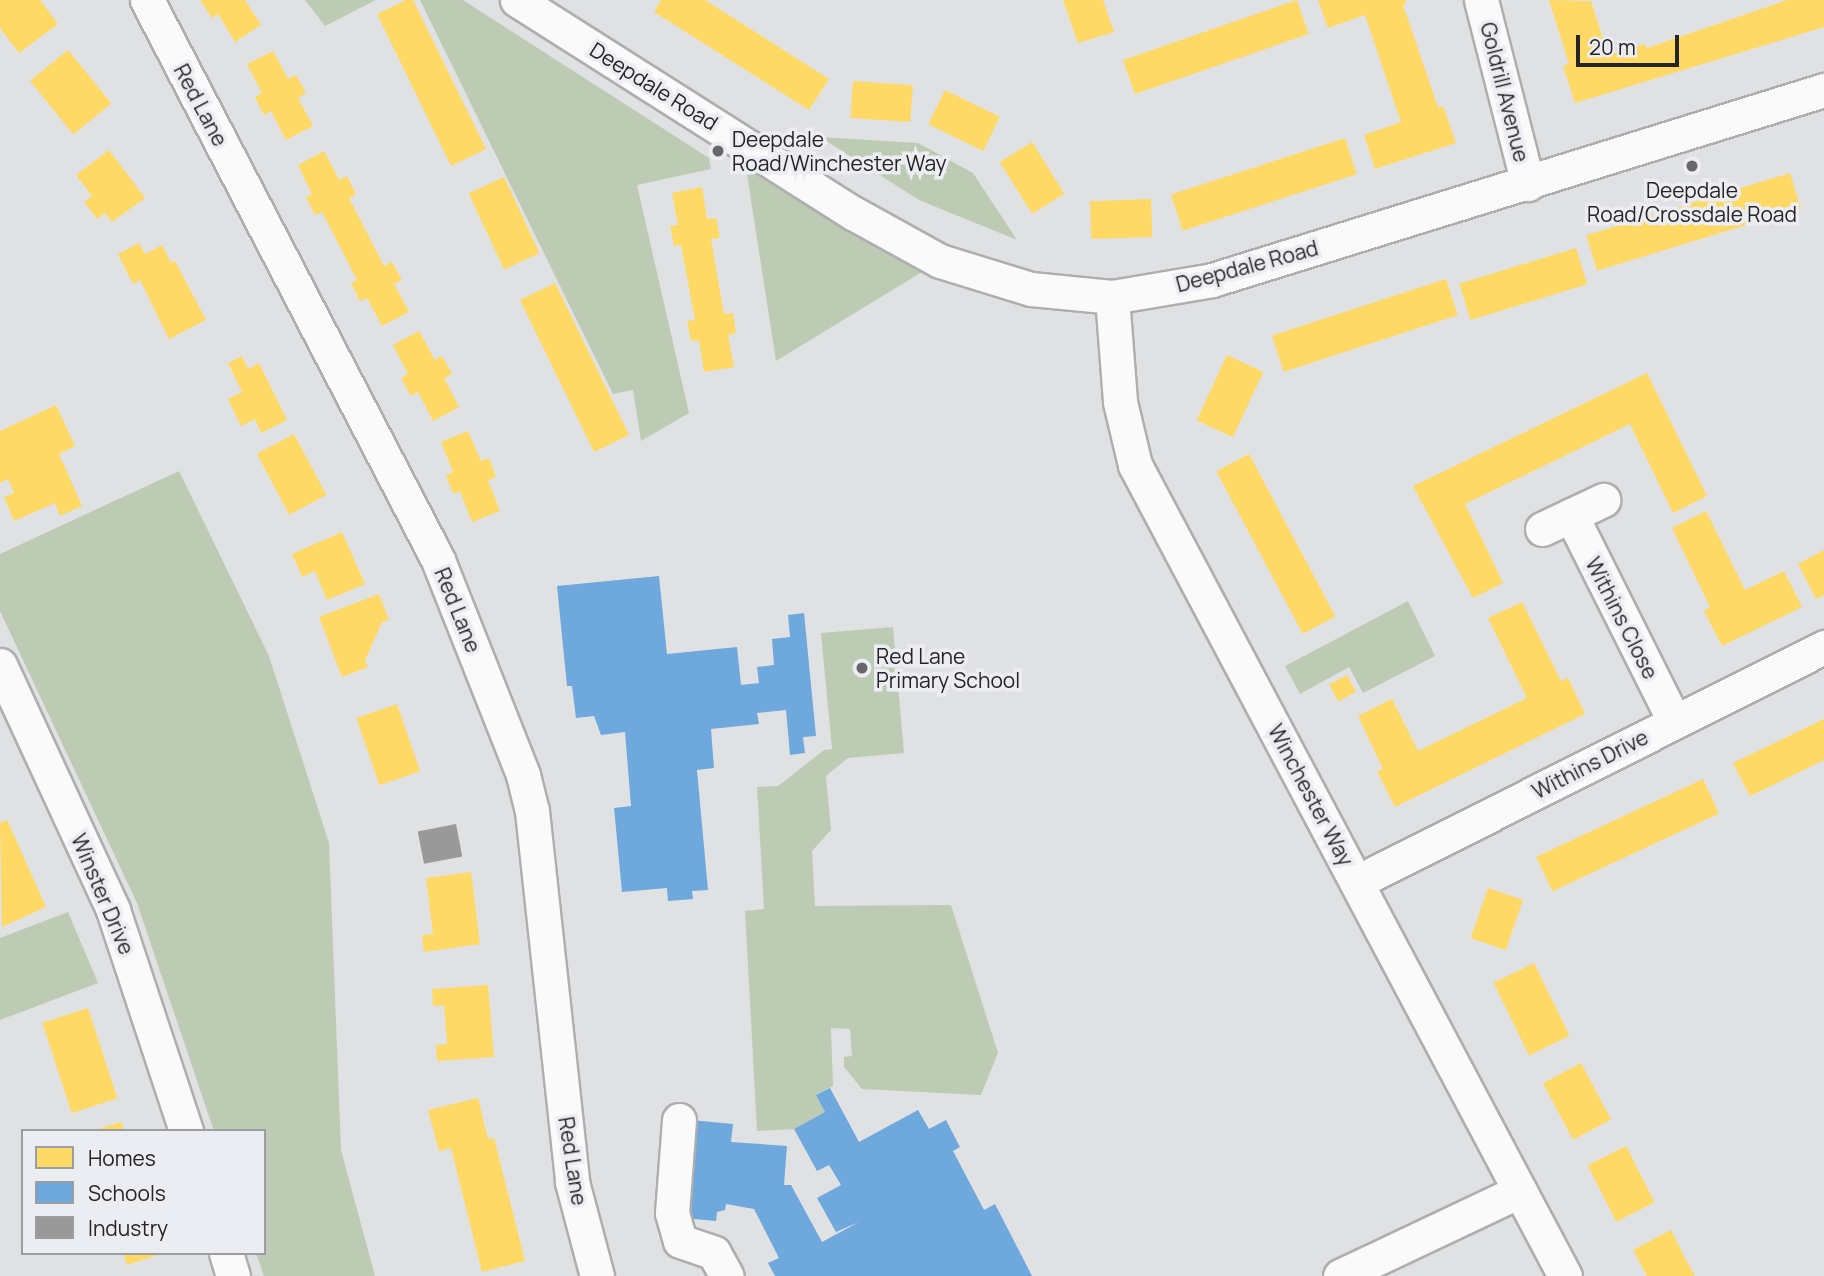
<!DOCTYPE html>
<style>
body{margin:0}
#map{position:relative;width:1824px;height:1276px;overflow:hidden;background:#e0e1e3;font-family:Manrope,sans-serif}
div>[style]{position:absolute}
.green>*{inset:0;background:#bdcbb4}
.homes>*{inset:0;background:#ffd966;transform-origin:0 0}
.schools>*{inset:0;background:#6fa8dc}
.industry>*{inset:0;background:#999;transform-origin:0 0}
.roads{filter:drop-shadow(2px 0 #aeaeb0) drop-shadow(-2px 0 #aeaeb0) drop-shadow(0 2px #aeaeb0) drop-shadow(0 -2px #aeaeb0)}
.minor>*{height:33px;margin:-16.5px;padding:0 16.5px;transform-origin:16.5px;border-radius:16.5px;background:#fafafb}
.dots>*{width:19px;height:19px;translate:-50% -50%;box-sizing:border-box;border:4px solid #ecedf2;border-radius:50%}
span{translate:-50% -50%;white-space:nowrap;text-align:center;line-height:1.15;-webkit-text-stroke:7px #ecedf2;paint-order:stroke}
.street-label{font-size:21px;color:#252527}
.poi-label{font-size:21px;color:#252527}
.left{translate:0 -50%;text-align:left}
.legend{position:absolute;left:21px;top:1129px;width:245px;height:126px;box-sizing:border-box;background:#ecedf2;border:2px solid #9c9da1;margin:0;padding:9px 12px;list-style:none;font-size:21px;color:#252527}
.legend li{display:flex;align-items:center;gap:14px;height:35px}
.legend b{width:35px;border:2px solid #9c9da1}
.scale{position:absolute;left:1576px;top:35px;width:103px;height:32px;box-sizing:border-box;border:4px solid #252527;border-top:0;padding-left:9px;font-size:21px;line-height:24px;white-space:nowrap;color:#252527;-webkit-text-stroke:5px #ecedf2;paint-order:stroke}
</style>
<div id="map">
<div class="green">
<i style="clip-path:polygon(305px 0,376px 0,325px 26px)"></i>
<i style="clip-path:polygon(420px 0,463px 0,709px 158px,711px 169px,637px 185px,689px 413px,641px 441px,633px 390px,613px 394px)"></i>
<i style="clip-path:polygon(820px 137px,918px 143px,973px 173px,1017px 240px,919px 200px)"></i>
<i style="clip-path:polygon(742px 142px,940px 261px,776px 361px)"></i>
<i style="clip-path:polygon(179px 471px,269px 656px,329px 843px,341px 1150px,375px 1276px,264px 1276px,256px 1253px,264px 1253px,264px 1131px,214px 1131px,137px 903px,0 611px,0 554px)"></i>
<i style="clip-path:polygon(1408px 601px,1435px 656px,1363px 693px,1349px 667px,1300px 694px,1285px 666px)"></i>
<i style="clip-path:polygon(893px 627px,904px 753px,848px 758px,826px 776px,831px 830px,812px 851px,815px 906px,951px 905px,998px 1053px,981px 1095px,862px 1089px,844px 1067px,844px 1057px,852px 1056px,850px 1029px,831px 1028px,833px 1086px,816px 1095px,825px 1112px,794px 1129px,757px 1131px,745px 911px,764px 909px,757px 787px,778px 786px,824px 750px,832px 749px,821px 633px)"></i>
<i style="clip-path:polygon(68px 912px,98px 983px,0 1020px,0 938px)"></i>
</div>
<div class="homes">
<i style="clip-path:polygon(0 0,40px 0,58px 24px,19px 53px,0 28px)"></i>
<i style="clip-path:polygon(200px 0,245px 0,261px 25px,235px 42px,218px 14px,212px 18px)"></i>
<i style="clip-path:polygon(406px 0,413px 0,486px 149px,451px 166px,377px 14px)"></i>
<i style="clip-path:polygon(661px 0,705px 0,829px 79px,809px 110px,654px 12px)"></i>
<i style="clip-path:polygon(1063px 0,1103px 0,1114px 32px,1078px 43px)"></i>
<i style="left:1297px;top:0;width:36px;height:184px;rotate:71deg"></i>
<i style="clip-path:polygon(1318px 0,1407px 0,1403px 5px,1438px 107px,1443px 106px,1456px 143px,1375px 169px,1364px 135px,1401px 122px,1365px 15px,1328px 28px)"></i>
<i style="clip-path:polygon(1549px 0,1591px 1px,1608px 55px,1645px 44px,1647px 48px,1787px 0,1824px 0,1824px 27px,1575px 103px,1563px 66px,1569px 64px)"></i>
<i style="left:68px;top:50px;width:69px;height:49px;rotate:51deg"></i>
<i style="clip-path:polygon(273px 51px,288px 79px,296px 75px,306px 93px,298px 98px,313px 126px,286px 140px,271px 111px,264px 115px,255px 97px,262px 93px,247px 64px)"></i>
<i style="left:853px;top:81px;width:60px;height:37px;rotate:4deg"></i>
<i style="left:945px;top:90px;width:61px;height:38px;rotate:26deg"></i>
<i style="left:1345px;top:138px;width:38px;height:183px;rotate:72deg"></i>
<i style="left:1032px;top:142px;width:61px;height:38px;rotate:58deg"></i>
<i style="clip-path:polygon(109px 150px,145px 198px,112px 222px,105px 213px,97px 219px,84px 202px,92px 196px,76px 175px)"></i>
<i style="clip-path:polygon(324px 151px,339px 180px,347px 176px,356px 194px,349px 198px,384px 266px,392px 262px,402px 280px,394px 284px,409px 312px,382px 326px,367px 298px,360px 301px,351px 283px,357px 280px,322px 212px,315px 215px,306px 197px,312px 194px,298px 165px)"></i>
<i style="left:1790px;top:173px;width:37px;height:213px;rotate:73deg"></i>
<i style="left:504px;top:177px;width:84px;height:39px;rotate:65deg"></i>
<i style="clip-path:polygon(702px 187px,707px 219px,716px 218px,720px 238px,711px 239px,724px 314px,733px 313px,736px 333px,728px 335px,734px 367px,704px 372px,699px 340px,691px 341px,687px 321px,695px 320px,681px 245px,674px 246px,670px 226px,678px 225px,672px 193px)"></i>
<i style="left:1151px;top:199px;width:38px;height:61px;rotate:88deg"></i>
<i style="clip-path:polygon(139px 243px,145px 254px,162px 245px,171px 263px,175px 261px,206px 320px,169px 339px,140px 280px,133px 284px,118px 254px)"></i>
<i style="left:1576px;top:248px;width:38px;height:122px;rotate:73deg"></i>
<i style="left:1446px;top:279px;width:38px;height:183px;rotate:72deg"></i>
<i style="left:555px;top:283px;width:169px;height:39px;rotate:64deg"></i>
<i style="clip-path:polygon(419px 331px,435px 360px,442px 356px,452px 374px,444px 378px,459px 407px,433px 421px,418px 392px,411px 396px,401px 378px,408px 374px,393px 345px)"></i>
<i style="left:1227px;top:355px;width:40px;height:72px;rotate:25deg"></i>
<i style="clip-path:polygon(242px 356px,248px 369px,259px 363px,287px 420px,261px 433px,255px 419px,241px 426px,228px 399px,242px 392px,228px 363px)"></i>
<i style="clip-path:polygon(1647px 373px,1707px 496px,1673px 513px,1630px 424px,1465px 504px,1503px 583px,1473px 598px,1413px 486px)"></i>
<i style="clip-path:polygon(56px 405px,75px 446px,59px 454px,82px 506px,60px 516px,55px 503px,14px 521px,4px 497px,14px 493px,8px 479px,0 483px,0 431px)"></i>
<i style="clip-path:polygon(468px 431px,481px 461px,489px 458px,496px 477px,488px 480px,500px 511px,472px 522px,460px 491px,454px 494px,449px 484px,446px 475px,453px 472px,441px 442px)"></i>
<i style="left:294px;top:434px;width:69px;height:42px;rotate:62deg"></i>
<i style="left:1249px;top:454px;width:184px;height:37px;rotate:62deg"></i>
<i style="clip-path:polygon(1706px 511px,1745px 590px,1784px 571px,1802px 607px,1722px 646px,1704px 611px,1710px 607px,1672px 528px)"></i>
<i style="clip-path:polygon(342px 532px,365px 584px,327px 600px,315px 571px,302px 577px,292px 554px)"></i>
<i style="clip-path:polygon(1824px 550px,1824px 595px,1816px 599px,1798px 564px)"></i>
<i style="clip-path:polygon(379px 594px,389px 620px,382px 622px,365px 661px,368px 667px,342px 677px,319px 617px)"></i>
<i style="clip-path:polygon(1522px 602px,1561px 681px,1568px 678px,1585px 714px,1395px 807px,1377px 771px,1383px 769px,1358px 716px,1392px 699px,1418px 751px,1527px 698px,1488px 618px)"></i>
<i style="left:1347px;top:675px;width:19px;height:20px;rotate:62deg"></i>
<i style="left:397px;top:704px;width:71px;height:43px;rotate:71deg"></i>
<i style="clip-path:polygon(1824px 719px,1824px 760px,1750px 796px,1733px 763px)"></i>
<i style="left:1703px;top:779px;width:38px;height:184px;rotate:65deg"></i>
<i style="clip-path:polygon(7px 820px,46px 907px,2px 927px,0 823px)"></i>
<i style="clip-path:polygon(471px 872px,480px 944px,424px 952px,422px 935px,433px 934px,426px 878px)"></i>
<i style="left:1488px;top:888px;width:37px;height:53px;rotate:19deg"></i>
<i style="left:1534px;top:963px;width:81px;height:45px;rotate:64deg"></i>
<i style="clip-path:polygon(488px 985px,494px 1057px,437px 1061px,436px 1045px,447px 1044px,444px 1005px,433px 1006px,432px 989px)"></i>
<i style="left:88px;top:1008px;width:95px;height:48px;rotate:72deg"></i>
<i style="left:1581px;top:1063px;width:64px;height:43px;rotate:62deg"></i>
<i style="clip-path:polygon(478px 1098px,488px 1139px,494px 1138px,525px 1261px,482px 1272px,451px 1148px,439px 1151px,428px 1110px)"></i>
<i style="clip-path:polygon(121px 1122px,124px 1131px,95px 1131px,95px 1130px)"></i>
<i style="left:1626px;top:1146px;width:63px;height:43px;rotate:63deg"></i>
<i style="clip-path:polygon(1671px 1230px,1685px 1258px,1695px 1276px,1647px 1276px,1633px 1250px)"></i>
<i style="clip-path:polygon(123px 1253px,161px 1253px,161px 1254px,127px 1265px)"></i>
</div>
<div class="schools">
<i style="clip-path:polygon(659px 576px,667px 654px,737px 647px,741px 685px,759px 683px,757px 667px,774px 665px,772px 639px,790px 637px,788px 615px,804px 613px,816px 736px,803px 737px,805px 753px,790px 755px,786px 710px,757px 713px,759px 724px,711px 729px,714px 768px,697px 770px,708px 890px,692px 891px,693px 899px,668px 901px,667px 888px,622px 892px,614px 808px,631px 806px,625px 732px,601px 735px,594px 716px,576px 718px,572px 686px,567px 686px,557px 586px)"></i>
<i style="clip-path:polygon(830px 1088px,859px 1142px,918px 1110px,929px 1129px,946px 1120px,960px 1147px,953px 1151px,984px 1210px,995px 1204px,1032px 1276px,775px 1276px,768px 1263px,779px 1258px,754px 1209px,726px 1204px,725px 1210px,717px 1212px,716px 1221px,683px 1218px,691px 1120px,733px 1124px,731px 1142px,787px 1146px,784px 1185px,791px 1185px,822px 1242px,859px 1222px,836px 1232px,817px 1198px,841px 1185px,829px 1165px,817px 1171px,794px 1129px,825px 1112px,816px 1095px)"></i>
</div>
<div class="industry">
<i style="left:456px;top:824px;width:33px;height:39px;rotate:79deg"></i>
</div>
<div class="roads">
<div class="minor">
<i style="left:147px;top:0;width:631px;rotate:62.54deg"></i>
<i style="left:438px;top:560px;width:231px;rotate:68.4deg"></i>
<i style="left:523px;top:775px;width:37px;rotate:76deg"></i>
<i style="left:532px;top:811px;width:373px;rotate:83.8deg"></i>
<i style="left:572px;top:1182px;width:97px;rotate:75.1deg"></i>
<i style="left:517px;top:0;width:398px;rotate:32.4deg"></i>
<i style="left:853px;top:213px;width:99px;rotate:28.9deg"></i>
<i style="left:940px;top:261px;width:95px;rotate:17.1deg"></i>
<i style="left:1031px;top:289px;width:81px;rotate:5.6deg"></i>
<i style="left:1112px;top:297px;width:101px;rotate:-9.6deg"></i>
<i style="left:1212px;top:280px;width:641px;rotate:-17.25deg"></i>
<i style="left:1481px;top:0;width:190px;rotate:75.7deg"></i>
<i style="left:1112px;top:297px;width:105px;rotate:85.6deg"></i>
<i style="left:1120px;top:402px;width:65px;rotate:76.6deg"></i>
<i style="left:1135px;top:465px;width:918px;rotate:62.07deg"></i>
<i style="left:1571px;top:515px;width:230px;rotate:63.4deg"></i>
<i style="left:1542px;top:529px;width:68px;rotate:-25.4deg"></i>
<i style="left:0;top:665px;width:270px;rotate:65.2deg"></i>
<i style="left:113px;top:910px;width:233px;rotate:71.7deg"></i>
<i style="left:1357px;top:882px;width:523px;rotate:-26.71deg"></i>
<i style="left:679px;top:1120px;width:93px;rotate:94.3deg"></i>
<i style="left:672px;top:1213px;width:29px;rotate:74deg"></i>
<i style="left:680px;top:1241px;width:36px;rotate:19deg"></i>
<i style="left:714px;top:1253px;width:26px;rotate:61deg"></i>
<i style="left:226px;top:1253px;width:24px;rotate:73deg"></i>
<i style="left:1340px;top:1276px;width:199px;rotate:-25.3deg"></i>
</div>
</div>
<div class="dots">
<i style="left:718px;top:151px;background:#666769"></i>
<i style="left:1692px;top:166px;background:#666769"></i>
<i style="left:862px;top:668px;background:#666769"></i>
</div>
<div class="street-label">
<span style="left:654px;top:86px;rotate:32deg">Deepdale Road</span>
<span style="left:1505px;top:92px;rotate:76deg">Goldrill Avenue</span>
<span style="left:201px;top:105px;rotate:62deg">Red Lane</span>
<span style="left:1247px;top:266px;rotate:-15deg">Deepdale Road</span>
<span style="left:458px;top:610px;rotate:68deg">Red Lane</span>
<span style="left:1622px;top:618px;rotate:63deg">Withins Close</span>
<span style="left:1590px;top:764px;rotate:-27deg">Withins Drive</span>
<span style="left:1311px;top:795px;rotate:62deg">Winchester Way</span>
<span style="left:103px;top:894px;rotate:67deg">Winster Drive</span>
<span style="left:573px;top:1161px;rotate:81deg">Red Lane</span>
</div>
<div class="poi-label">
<span class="left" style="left:732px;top:151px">Deepdale<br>Road/Winchester Way</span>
<span style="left:1692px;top:202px">Deepdale<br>Road/Crossdale Road</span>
<span class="left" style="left:876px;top:668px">Red Lane<br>Primary School</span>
</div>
<ul class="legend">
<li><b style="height:19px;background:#ffd966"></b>Homes</li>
<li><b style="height:19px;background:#6fa8dc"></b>Schools</li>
<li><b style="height:19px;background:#999"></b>Industry</li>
</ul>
<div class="scale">20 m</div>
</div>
